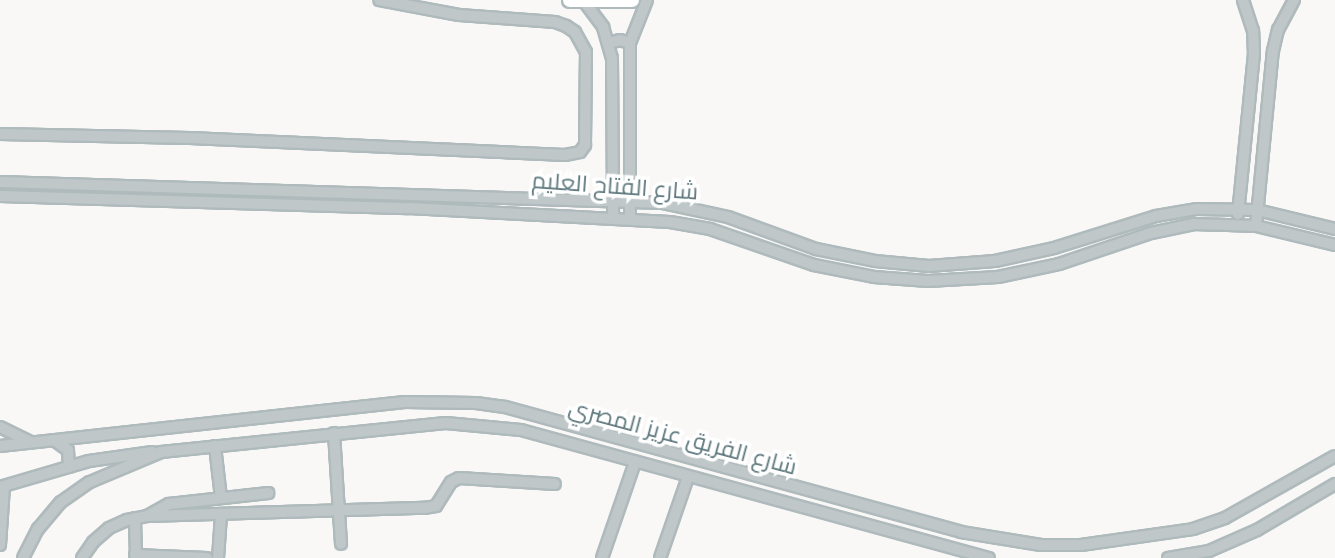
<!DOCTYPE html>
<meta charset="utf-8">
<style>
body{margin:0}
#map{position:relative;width:1335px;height:558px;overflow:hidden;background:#f9f8f7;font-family:"Noto Sans",Cairo,sans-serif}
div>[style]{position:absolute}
.roads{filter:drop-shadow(2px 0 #afbabc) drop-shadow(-2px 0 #afbabc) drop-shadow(0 2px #afbabc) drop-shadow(0 -2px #afbabc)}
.street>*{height:10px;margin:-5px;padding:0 5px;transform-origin:5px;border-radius:5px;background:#bfc7c9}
.secondary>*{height:14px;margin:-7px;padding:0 7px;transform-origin:7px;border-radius:7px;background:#fff}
span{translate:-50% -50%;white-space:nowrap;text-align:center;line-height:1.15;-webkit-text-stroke:7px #fff;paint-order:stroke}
.street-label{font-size:23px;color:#5e787d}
</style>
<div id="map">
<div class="roads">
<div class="street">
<i style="left:583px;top:0;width:34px;rotate:53deg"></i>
<i style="left:603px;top:27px;width:32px;rotate:74deg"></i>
<i style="left:612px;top:58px;width:159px;rotate:89.6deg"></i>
<i style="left:609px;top:43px;width:11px;rotate:-15deg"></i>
<i style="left:620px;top:40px;width:10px;rotate:17deg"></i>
<i style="left:0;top:134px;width:190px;rotate:1.2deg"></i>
<i style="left:190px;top:138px;width:375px;rotate:2.6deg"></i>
<i style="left:565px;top:155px;width:15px;rotate:-11deg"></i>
<i style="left:580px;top:152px;width:9px;rotate:-54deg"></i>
<i style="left:585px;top:145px;width:93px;rotate:-89.4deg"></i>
<i style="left:586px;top:52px;width:23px;rotate:-119deg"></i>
<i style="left:575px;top:32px;width:11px;rotate:-146deg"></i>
<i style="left:566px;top:26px;width:12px;rotate:-160deg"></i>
<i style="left:555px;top:22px;width:96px;rotate:-175.8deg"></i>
<i style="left:459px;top:15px;width:81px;rotate:-169.4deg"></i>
<i style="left:0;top:182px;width:663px;rotate:1.81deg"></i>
<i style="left:663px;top:203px;width:66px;rotate:12.2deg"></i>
<i style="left:728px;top:217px;width:94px;rotate:20deg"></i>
<i style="left:816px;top:249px;width:60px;rotate:11.5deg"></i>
<i style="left:875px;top:261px;width:54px;rotate:5.3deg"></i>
<i style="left:929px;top:266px;width:66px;rotate:-4.3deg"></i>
<i style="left:995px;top:261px;width:60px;rotate:-12.4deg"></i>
<i style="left:1054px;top:248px;width:107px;rotate:-17.4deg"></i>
<i style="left:1156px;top:216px;width:42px;rotate:-9.7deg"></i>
<i style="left:1197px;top:209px;width:60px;rotate:1deg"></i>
<i style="left:1257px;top:210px;width:80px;rotate:13.7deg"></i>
<i style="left:0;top:196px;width:409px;rotate:1.7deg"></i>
<i style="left:409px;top:208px;width:261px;rotate:3.1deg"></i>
<i style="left:670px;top:222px;width:41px;rotate:9.9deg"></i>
<i style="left:710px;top:229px;width:110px;rotate:19.1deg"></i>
<i style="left:814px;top:265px;width:61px;rotate:11.3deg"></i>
<i style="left:874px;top:277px;width:54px;rotate:4.2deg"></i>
<i style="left:928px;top:281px;width:70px;rotate:-3.3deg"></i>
<i style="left:998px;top:277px;width:62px;rotate:-12deg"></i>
<i style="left:1059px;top:264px;width:97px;rotate:-18.6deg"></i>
<i style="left:1151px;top:233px;width:44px;rotate:-11.8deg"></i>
<i style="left:1194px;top:224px;width:62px;rotate:1.8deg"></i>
<i style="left:1256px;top:226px;width:81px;rotate:13.5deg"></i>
<i style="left:1238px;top:214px;width:160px;rotate:-84.3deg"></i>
<i style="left:1254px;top:55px;width:24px;rotate:-92deg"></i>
<i style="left:1253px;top:31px;width:33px;rotate:-108deg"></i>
<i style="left:630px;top:218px;width:175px;rotate:-90deg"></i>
<i style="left:630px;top:43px;width:46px;rotate:-68.4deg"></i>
<i style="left:1256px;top:226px;width:176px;rotate:-84.5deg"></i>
<i style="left:1273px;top:51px;width:22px;rotate:-77deg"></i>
<i style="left:1278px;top:30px;width:34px;rotate:-62deg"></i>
<i style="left:0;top:427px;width:34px;rotate:26deg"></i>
<i style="left:334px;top:433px;width:111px;rotate:86.4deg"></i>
<i style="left:54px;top:440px;width:17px;rotate:36deg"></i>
<i style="left:68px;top:450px;width:17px;rotate:87deg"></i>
<i style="left:0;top:446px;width:407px;rotate:-6.2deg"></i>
<i style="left:405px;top:402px;width:71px;rotate:0.8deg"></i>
<i style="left:476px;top:403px;width:29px;rotate:8deg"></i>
<i style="left:505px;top:407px;width:473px;rotate:15.3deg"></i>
<i style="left:961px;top:532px;width:81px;rotate:9.2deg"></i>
<i style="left:1041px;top:545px;width:40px"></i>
<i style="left:1081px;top:545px;width:113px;rotate:-8.1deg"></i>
<i style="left:1193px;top:529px;width:34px;rotate:-19deg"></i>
<i style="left:1225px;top:518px;width:126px;rotate:-29.4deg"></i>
<i style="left:215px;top:446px;width:52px;rotate:83.4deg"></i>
<i style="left:0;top:487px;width:93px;rotate:-16.3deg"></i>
<i style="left:89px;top:461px;width:64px;rotate:-8.1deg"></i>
<i style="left:147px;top:516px;width:25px;rotate:-29deg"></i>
<i style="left:169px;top:504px;width:100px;rotate:-6.3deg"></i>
<i style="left:135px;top:518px;width:40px;rotate:88.6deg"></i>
<i style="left:0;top:545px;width:59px;rotate:-86.1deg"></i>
<i style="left:135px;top:555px;width:72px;rotate:2.4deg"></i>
<i style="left:23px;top:558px;width:33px;rotate:-63deg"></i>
<i style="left:38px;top:529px;width:35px;rotate:-50deg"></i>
<i style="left:61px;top:502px;width:35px;rotate:-35deg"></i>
<i style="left:90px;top:482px;width:77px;rotate:-22.9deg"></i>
<i style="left:161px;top:452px;width:286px;rotate:-5.8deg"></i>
<i style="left:446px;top:423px;width:75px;rotate:5.3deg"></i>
<i style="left:521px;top:430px;width:485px;rotate:15.3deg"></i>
<i style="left:82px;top:558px;width:19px;rotate:-55deg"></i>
<i style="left:93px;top:542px;width:21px;rotate:-41deg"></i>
<i style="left:109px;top:528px;width:20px;rotate:-24deg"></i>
<i style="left:127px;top:520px;width:20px;rotate:-11deg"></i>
<i style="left:147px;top:516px;width:277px;rotate:-1.7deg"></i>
<i style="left:424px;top:508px;width:12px;rotate:-9deg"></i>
<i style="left:436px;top:506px;width:28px;rotate:-58deg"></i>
<i style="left:451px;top:482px;width:9px;rotate:-27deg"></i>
<i style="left:459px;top:478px;width:96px;rotate:3.6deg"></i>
<i style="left:218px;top:558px;width:43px;rotate:-86deg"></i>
<i style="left:602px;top:558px;width:102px;rotate:-71deg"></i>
<i style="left:660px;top:558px;width:86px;rotate:-70.9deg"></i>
<i style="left:1168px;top:558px;width:42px;rotate:-9.7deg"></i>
<i style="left:1209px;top:551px;width:52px;rotate:-23.6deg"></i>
<i style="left:1257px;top:530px;width:91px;rotate:-30.5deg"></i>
</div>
<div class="secondary">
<i style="left:570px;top:0;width:62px"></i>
</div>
</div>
<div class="street-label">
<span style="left:615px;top:185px;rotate:4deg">شارع الفتاح العليم</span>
<span style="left:683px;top:436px;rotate:15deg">شارع الفريق عزيز المصري</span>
</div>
</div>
